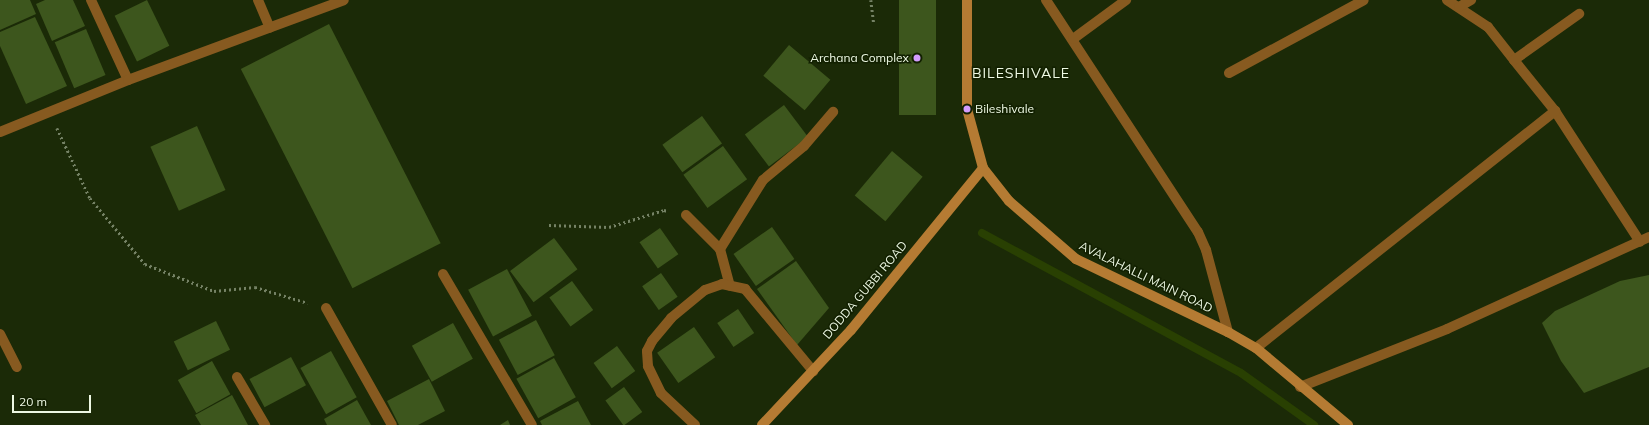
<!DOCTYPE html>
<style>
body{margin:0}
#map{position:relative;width:1649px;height:425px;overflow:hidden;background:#1b2a07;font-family:Mulish,sans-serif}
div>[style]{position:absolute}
.stream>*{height:8px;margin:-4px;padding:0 4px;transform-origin:4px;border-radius:4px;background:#294002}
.building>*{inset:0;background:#3d561d;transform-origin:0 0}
.path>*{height:2.5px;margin-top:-1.25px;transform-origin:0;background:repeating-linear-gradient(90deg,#758265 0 2px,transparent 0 5px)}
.street>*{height:10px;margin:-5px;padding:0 5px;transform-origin:5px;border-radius:5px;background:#875a20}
.secondary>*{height:10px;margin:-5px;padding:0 5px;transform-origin:5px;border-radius:5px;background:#b57b33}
.dots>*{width:11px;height:11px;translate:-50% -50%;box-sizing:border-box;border:2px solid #122000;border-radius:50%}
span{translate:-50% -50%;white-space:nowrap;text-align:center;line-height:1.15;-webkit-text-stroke:3px #122000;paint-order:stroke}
.poi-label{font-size:12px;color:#edf8e3}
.right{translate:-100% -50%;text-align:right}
.left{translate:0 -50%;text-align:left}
.street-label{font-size:12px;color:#edf8e3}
.quarter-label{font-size:14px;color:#edf8e3;letter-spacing:1px}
.scale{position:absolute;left:12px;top:395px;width:79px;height:18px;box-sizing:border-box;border:2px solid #edf8e3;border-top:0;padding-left:5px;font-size:12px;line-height:14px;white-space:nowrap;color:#edf8e3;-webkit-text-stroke:3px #122000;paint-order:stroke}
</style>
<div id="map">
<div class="stream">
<i style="left:982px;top:233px;width:294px;rotate:28.4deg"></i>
<i style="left:1241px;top:373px;width:90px;rotate:35.5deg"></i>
</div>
<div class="building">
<i style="clip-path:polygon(0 0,30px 0,36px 14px,0 30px)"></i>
<i style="clip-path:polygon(45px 0,73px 0,85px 26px,52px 41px,36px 4px)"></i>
<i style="left:147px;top:0;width:51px;height:36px;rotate:64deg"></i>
<i style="left:899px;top:0;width:37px;height:115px"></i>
<i style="clip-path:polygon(35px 17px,67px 86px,26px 104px,0 46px,0 32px)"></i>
<i style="left:329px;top:24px;width:246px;height:99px;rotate:63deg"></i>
<i style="left:86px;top:29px;width:50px;height:34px;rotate:67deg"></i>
<i style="left:789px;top:45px;width:54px;height:40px;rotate:40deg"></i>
<i style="left:784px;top:105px;width:40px;height:49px;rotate:53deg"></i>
<i style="left:702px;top:116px;width:34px;height:49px;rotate:54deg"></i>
<i style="left:197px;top:126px;width:70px;height:51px;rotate:66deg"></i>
<i style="left:723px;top:146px;width:41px;height:49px;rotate:54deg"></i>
<i style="left:892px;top:151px;width:40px;height:58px;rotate:40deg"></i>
<i style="left:772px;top:227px;width:39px;height:47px;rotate:55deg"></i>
<i style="left:660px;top:228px;width:32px;height:25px;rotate:55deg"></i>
<i style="left:554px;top:238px;width:39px;height:55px;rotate:53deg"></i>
<i style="clip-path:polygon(796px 261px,829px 308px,797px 345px,757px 289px)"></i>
<i style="left:507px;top:269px;width:53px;height:44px;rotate:62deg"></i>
<i style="left:661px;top:273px;width:29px;height:23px;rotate:55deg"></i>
<i style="clip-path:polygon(1649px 275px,1649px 367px,1584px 393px,1561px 361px,1542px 323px,1555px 311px,1620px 281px)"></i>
<i style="left:572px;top:281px;width:36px;height:28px;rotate:54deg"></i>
<i style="left:738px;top:309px;width:29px;height:25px;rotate:56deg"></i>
<i style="left:536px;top:320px;width:40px;height:42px;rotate:62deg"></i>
<i style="left:216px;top:321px;width:32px;height:47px;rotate:64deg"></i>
<i style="left:453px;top:323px;width:41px;height:47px;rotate:61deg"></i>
<i style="left:694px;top:327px;width:37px;height:45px;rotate:55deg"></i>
<i style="left:617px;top:346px;width:31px;height:29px;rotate:54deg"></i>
<i style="left:331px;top:351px;width:53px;height:35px;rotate:61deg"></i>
<i style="left:291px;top:357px;width:32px;height:47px;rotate:62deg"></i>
<i style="left:554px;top:358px;width:45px;height:43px;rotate:61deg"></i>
<i style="left:212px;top:361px;width:38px;height:39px;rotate:61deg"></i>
<i style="clip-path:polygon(429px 379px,445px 411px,418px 425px,399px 425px,387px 401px)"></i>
<i style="left:624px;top:387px;width:31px;height:23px;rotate:54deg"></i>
<i style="clip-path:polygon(232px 395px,248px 425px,201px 425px,195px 415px)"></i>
<i style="clip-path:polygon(357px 400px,371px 425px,327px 425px,324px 419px)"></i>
<i style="clip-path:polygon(578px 401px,591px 425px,542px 425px,540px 421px)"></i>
<i style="clip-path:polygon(508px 420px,510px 425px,500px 425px)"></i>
</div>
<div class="path">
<i style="left:871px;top:0;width:23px;rotate:83deg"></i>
<i style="left:57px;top:128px;width:77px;rotate:64.8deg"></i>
<i style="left:90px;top:198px;width:86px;rotate:50.2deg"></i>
<i style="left:145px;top:264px;width:74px;rotate:21.4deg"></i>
<i style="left:214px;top:291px;width:41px;rotate:-5.6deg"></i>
<i style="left:255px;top:287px;width:55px;rotate:16.8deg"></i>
<i style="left:549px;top:225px;width:60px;rotate:1.9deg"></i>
<i style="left:609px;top:227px;width:58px;rotate:-17.2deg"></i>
<i style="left:664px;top:210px;width:4px;rotate:14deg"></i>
</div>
<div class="street">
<i style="left:91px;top:0;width:88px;rotate:65.2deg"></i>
<i style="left:258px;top:0;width:30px;rotate:67deg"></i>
<i style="left:1046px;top:0;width:277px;rotate:56.8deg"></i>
<i style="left:1198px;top:232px;width:20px;rotate:66deg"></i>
<i style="left:1206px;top:250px;width:85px;rotate:75deg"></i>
<i style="left:1447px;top:0;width:49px;rotate:33.4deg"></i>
<i style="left:1488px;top:27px;width:42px;rotate:51.8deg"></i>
<i style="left:1514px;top:60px;width:65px;rotate:51.2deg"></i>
<i style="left:1555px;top:111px;width:156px;rotate:57deg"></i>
<i style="left:1459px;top:7px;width:14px;rotate:-30deg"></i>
<i style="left:1073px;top:39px;width:66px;rotate:-36.3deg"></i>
<i style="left:1514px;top:60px;width:80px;rotate:-35.3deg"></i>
<i style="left:1229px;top:73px;width:153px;rotate:-28.4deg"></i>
<i style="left:0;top:132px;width:138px;rotate:-22.1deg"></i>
<i style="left:128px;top:80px;width:230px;rotate:-20.3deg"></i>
<i style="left:686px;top:215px;width:48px;rotate:45deg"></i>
<i style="left:720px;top:249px;width:38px;rotate:75deg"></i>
<i style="left:720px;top:249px;width:81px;rotate:-58.1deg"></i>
<i style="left:763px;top:180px;width:53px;rotate:-39.7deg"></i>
<i style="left:804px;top:146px;width:45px;rotate:-49.5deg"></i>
<i style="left:443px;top:274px;width:175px;rotate:59.5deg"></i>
<i style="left:326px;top:308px;width:134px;rotate:60.6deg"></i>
<i style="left:0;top:334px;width:37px;rotate:63deg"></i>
<i style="left:1256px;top:348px;width:382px;rotate:-38.4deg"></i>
<i style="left:237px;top:377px;width:56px;rotate:59.7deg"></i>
<i style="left:1300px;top:387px;width:158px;rotate:-21.5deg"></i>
<i style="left:1447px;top:329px;width:222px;rotate:-24.5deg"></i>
<i style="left:695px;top:425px;width:47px;rotate:-136.7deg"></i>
<i style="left:661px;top:393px;width:30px;rotate:-116deg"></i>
<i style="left:648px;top:366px;width:15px;rotate:-94deg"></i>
<i style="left:647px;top:351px;width:11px;rotate:-63deg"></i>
<i style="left:652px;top:341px;width:30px;rotate:-50deg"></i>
<i style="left:671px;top:318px;width:44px;rotate:-39.5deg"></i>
<i style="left:705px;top:290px;width:18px;rotate:-19deg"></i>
<i style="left:722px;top:284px;width:24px;rotate:12deg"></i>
<i style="left:745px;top:289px;width:107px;rotate:50.3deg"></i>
</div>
<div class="secondary">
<i style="left:967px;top:0;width:109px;rotate:90deg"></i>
<i style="left:967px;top:109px;width:61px;rotate:74.8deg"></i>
<i style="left:983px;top:168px;width:42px;rotate:51.8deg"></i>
<i style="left:1009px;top:201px;width:89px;rotate:40.9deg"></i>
<i style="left:1076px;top:259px;width:169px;rotate:25.7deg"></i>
<i style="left:1228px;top:332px;width:32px;rotate:30deg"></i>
<i style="left:1256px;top:348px;width:120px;rotate:39.9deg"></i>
<i style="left:762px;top:425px;width:130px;rotate:-46.9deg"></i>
<i style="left:851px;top:330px;width:209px;rotate:-50.8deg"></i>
</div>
<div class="dots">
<i style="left:917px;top:58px;background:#d39cfd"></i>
<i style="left:967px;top:109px;background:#d39cfd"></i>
</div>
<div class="poi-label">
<span class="right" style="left:909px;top:58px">Archana Complex</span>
<span class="left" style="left:975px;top:109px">Bileshivale</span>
</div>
<div class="street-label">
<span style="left:1146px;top:277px;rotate:26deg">AVALAHALLI MAIN ROAD</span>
<span style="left:865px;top:290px;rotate:-50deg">DODDA GUBBI ROAD</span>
</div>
<div class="quarter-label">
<span style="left:1021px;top:73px">BILESHIVALE</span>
</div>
<div class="scale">20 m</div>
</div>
